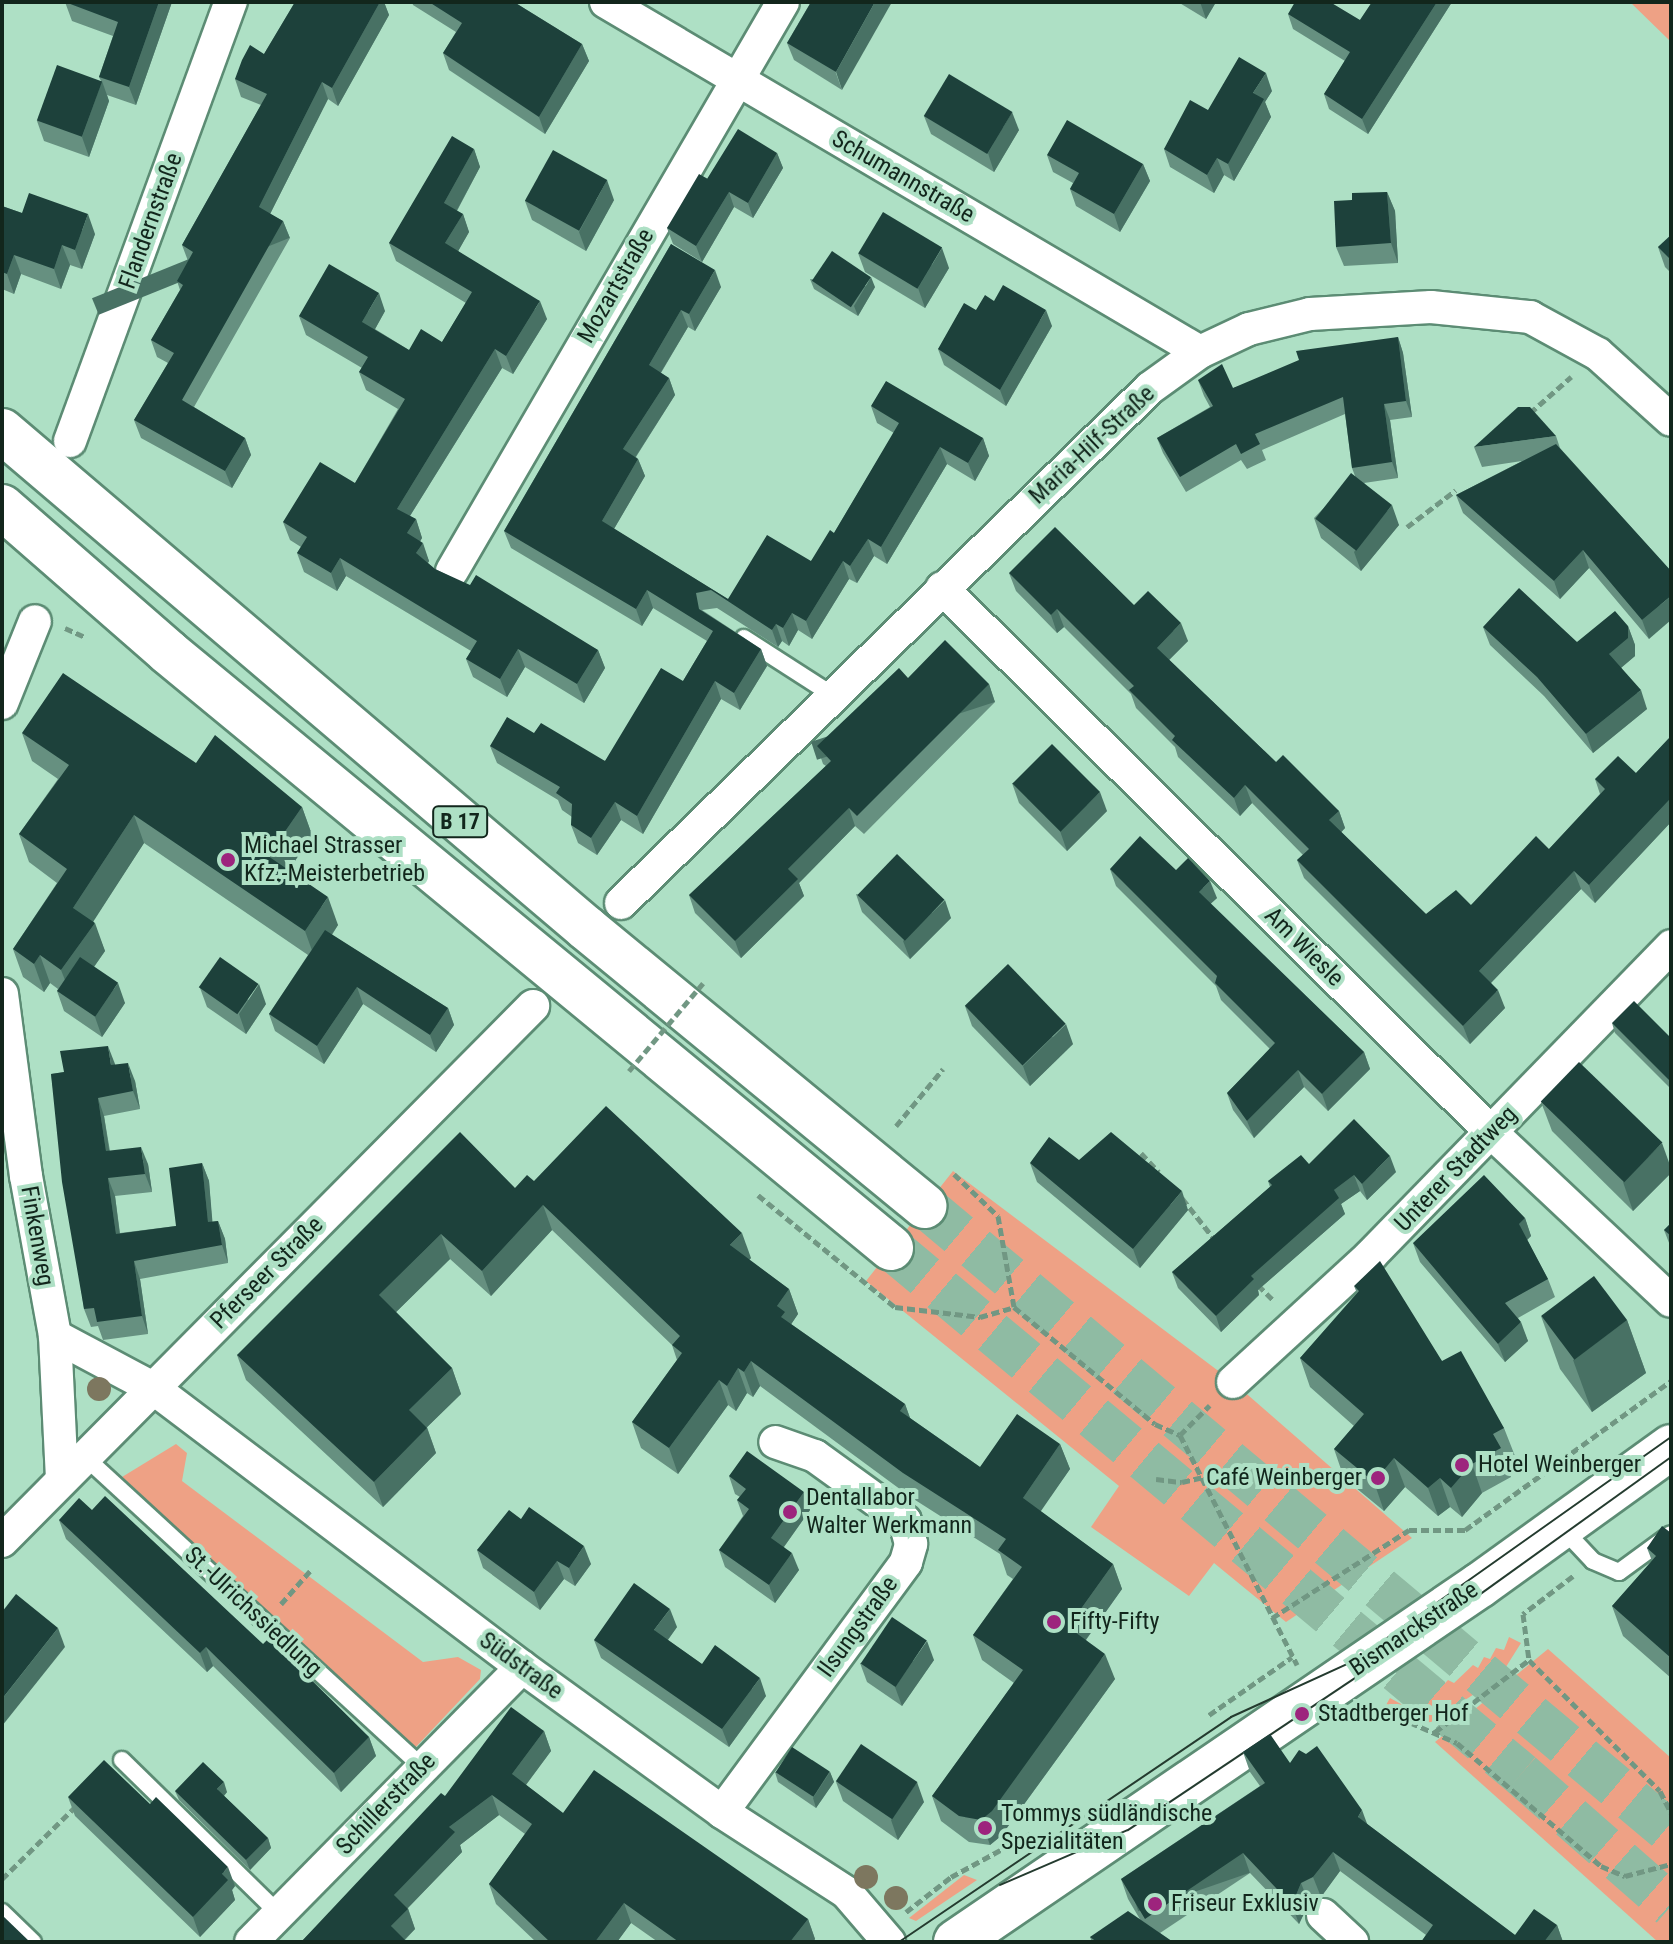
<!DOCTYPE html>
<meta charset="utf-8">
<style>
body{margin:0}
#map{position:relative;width:1673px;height:1944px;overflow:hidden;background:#aee0c5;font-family:"Roboto Condensed",sans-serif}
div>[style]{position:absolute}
.green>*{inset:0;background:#eea185}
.highway-tunnel>*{height:44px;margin-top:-22px;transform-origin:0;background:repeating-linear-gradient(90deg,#8fbba3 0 44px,transparent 0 66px)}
.path>*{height:5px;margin-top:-2.5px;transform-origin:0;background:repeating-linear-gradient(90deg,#719783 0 8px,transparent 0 12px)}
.roads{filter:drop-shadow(2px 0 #5c8c74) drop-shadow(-2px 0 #5c8c74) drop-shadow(0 2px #5c8c74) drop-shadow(0 -2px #5c8c74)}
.lane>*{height:16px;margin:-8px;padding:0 8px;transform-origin:8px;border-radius:8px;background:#fff}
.street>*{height:32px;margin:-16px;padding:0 16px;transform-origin:16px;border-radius:16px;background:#fff}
.secondary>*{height:44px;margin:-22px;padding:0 22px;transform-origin:22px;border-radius:22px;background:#fff}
.highway>*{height:44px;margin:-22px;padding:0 22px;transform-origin:22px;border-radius:22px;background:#fff}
.tram>*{height:2px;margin:-1px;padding:0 1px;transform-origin:1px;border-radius:1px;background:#243b2f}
.path-bridge>*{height:5px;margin-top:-2.5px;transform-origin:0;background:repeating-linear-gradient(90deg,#719783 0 8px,transparent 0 12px)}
.trees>*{width:24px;height:24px;margin:-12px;border-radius:50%;background:#7d775f}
.wall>*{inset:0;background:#669080}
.shaded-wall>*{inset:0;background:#487164;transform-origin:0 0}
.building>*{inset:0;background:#1d413b;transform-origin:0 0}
.dots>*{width:22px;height:22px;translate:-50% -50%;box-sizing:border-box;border:4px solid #aee0c5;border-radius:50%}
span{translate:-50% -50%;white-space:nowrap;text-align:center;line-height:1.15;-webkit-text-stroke:8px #aee0c5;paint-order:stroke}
.shield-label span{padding:2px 6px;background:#aee0c5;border:2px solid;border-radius:6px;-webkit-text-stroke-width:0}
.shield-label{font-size:22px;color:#12261c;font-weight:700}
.street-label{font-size:24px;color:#12261c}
.poi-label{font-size:24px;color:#12261c}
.left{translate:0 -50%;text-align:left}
.right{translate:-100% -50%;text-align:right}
.frame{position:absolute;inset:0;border:4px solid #12261c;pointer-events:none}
</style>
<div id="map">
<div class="green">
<i style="clip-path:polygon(1630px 2px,1671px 2px,1671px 42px,1668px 39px)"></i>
<i style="clip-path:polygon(953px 1171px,1233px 1382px,1412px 1538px,1286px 1622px,1214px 1563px,1189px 1596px,1091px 1527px,1119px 1486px,866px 1281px)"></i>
<i style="clip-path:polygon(176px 1444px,187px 1453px,182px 1481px,423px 1662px,458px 1657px,481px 1670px,480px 1679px,414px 1749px,122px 1477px)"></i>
<i style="clip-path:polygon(1509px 1637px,1521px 1643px,1499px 1678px,1431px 1722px,1421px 1723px,1386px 1705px,1390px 1698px,1414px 1711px,1422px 1697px,1428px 1701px,1448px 1680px,1454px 1683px,1473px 1665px,1478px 1668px,1484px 1657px,1490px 1659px,1496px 1648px,1504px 1650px)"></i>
<i style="clip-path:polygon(1548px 1649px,1671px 1758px,1671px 1942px,1658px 1942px,1435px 1742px)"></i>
<i style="clip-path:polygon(964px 1875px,977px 1880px,916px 1921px,909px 1918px)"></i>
</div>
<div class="highway-tunnel">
<i style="left:925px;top:1206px;width:974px;rotate:40.05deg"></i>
<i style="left:891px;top:1248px;width:821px;rotate:39.86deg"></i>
<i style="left:1521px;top:1774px;width:200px;rotate:41.3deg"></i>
</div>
<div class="path">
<i style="left:1530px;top:413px;width:55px;rotate:-41.3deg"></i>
<i style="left:1407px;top:527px;width:61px;rotate:-37.1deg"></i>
<i style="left:65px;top:628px;width:22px;rotate:24deg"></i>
<i style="left:896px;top:1126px;width:74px;rotate:-50.5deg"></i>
<i style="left:1141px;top:1153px;width:26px;rotate:47deg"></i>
<i style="left:954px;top:1174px;width:61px;rotate:43.7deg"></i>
<i style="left:998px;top:1216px;width:92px;rotate:80deg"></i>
<i style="left:1014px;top:1307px;width:183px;rotate:39.7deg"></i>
<i style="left:1155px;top:1424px;width:27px;rotate:24deg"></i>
<i style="left:1180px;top:1435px;width:258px;rotate:63deg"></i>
<i style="left:758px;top:1195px;width:177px;rotate:39.3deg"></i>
<i style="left:895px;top:1307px;width:86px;rotate:6.7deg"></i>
<i style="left:980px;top:1317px;width:35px;rotate:-16deg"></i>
<i style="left:1182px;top:1198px;width:53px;rotate:51.8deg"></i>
<i style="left:1258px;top:1285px;width:21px;rotate:45deg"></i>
<i style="left:1180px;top:1435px;width:42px;rotate:-45deg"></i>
<i style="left:1156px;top:1479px;width:26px;rotate:7deg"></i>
<i style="left:1182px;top:1482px;width:22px;rotate:-13deg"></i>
<i style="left:1573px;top:1576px;width:63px;rotate:142.8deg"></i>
<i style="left:1523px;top:1614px;width:46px;rotate:82.6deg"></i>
<i style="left:1529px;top:1660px;width:185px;rotate:45deg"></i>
<i style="left:1660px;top:1791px;width:25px;rotate:63deg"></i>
<i style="left:281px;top:1604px;width:44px;rotate:-48.7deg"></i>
<i style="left:1272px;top:1618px;width:163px;rotate:-32.7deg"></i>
<i style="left:1409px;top:1530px;width:56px"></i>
<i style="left:1465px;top:1530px;width:254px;rotate:-35.9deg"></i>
<i style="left:1377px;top:1708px;width:87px;rotate:23.6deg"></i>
<i style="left:1457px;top:1743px;width:189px;rotate:40.5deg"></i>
<i style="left:1601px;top:1866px;width:26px;rotate:23deg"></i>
<i style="left:1625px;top:1876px;width:48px;rotate:-14.6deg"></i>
<i style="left:1209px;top:1715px;width:101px;rotate:-34.9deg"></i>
<i style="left:1435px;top:1732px;width:118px;rotate:-37.5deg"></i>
<i style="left:2px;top:1879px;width:104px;rotate:-44.6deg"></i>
<i style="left:906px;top:1912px;width:57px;rotate:-37.9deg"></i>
<i style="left:951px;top:1877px;width:90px;rotate:-28.6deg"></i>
</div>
<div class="roads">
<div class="lane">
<i style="left:744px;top:638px;width:107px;rotate:32.8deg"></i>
<i style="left:85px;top:1457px;width:458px;rotate:42.6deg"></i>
<i style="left:1562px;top:1528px;width:45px;rotate:46.8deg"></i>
<i style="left:1593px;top:1561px;width:28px;rotate:23deg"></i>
<i style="left:1619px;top:1572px;width:64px;rotate:-36.2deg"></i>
<i style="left:122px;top:1760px;width:220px;rotate:44.4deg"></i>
<i style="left:2px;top:1912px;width:43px;rotate:44.1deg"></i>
</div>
<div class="street">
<i style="left:606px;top:2px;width:689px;rotate:30.51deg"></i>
<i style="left:70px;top:441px;width:468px;rotate:-69.9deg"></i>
<i style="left:452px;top:571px;width:658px;rotate:-59.81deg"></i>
<i style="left:942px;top:588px;width:774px;rotate:44.74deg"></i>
<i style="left:1492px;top:1133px;width:245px;rotate:43.2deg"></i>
<i style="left:2px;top:703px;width:88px;rotate:-68.1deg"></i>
<i style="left:621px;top:903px;width:738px;rotate:-44.23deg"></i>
<i style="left:1150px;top:388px;width:62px;rotate:-35.8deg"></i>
<i style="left:1200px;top:352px;width:54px;rotate:-25.1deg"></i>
<i style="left:1249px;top:329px;width:63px;rotate:-13.8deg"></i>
<i style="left:1310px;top:314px;width:121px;rotate:-3.3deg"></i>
<i style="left:1431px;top:307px;width:100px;rotate:5.8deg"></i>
<i style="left:1530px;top:317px;width:77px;rotate:28.6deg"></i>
<i style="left:1598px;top:354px;width:98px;rotate:42.1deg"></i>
<i style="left:2px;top:994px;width:184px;rotate:82.5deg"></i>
<i style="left:26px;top:1176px;width:163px;rotate:79.7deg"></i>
<i style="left:55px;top:1336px;width:143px;rotate:87.2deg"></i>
<i style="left:55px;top:1336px;width:111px;rotate:28deg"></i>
<i style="left:153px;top:1388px;width:463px;rotate:37.1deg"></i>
<i style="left:522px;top:1667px;width:247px;rotate:35.9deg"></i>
<i style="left:722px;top:1812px;width:149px;rotate:32.9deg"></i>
<i style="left:847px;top:1893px;width:65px;rotate:49.4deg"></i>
<i style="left:1233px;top:1382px;width:188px;rotate:-42.6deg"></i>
<i style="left:1371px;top:1255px;width:431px;rotate:-45.8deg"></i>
<i style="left:2px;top:1541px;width:754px;rotate:-45.21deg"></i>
<i style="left:722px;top:1812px;width:310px;rotate:-53.6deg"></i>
<i style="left:906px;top:1562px;width:19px;rotate:-74deg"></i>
<i style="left:911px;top:1544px;width:24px;rotate:-105deg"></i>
<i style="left:905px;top:1521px;width:111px;rotate:-144.2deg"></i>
<i style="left:815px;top:1456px;width:42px;rotate:-160.7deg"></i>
<i style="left:1323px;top:1915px;width:40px;rotate:43deg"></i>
<i style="left:251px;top:1942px;width:386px;rotate:-45.4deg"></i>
</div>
<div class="secondary">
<i style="left:956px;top:1942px;width:634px;rotate:-34.27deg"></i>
<i style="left:1480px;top:1585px;width:236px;rotate:-35.8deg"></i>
</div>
<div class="highway">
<i style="left:2px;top:431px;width:767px;rotate:40.4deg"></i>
<i style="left:586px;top:928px;width:438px;rotate:39.4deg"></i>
<i style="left:2px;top:507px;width:220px;rotate:41.1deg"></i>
<i style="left:168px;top:652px;width:937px;rotate:39.5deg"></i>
</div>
</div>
<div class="tram">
<i style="left:1000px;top:1885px;width:139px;rotate:-23.3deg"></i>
<i style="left:1128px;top:1830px;width:422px;rotate:-33.8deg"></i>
<i style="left:1479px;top:1595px;width:236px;rotate:-35.7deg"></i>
<i style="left:899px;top:1942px;width:401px;rotate:-34.1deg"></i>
<i style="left:1231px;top:1717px;width:137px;rotate:-24.5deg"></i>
<i style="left:1356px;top:1660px;width:386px;rotate:-35.3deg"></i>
</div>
<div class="path-bridge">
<i style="left:629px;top:1071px;width:115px;rotate:-49.9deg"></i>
</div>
<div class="trees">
<i style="left:99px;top:1389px"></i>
<i style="left:866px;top:1877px"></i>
<i style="left:896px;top:1898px"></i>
</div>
<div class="wall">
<i style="clip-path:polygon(65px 2px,172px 2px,136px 105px,107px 95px,109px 101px,89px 157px,44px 141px,37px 121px,101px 81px,99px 77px,113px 36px,72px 21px)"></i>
<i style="clip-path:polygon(295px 2px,384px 2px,389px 15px,338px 106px,328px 99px,270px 214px,283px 221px,290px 238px,194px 407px,245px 438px,251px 455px,232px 488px,141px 438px,134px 420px,168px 363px,157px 357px,151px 340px,180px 290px,177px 281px,188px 261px,182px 245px,261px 105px,241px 97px,235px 79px,264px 54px)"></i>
<i style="clip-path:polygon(412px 2px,514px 2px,582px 44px,589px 61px,545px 134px,449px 70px,443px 53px,456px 32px,413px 5px)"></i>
<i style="clip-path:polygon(811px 2px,842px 90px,794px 60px,787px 43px)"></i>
<i style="clip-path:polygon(1178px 2px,1216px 2px,1206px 19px)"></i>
<i style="clip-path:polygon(1372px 2px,1452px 2px,1368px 134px,1329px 109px,1324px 94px,1345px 61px,1293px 29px,1288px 14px,1360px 20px)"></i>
<i style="clip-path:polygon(1272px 91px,1265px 102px,1271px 117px,1234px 181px,1224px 175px,1214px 193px,1170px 167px,1164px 149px,1208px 110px)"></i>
<i style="clip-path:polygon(924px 116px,1019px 130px,994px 172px,931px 134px)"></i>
<i style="clip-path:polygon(474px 149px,480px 167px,457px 211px,463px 214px,469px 232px,458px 251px,547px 319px,513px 374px,502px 368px,410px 516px,416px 519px,422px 538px,420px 541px,429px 561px,428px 563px,435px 569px,598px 650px,605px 668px,584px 703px,525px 667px,507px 697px,473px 677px,466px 659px,471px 651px,346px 576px,337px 591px,304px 572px,297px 553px,301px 547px,290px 540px,283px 522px,355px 483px,398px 409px,366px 390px,359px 372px,362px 368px,306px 335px,299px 316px,385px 311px,375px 329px,409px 350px,442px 342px,466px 303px,396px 261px,389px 243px)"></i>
<i style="clip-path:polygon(777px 153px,783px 168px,753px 218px,734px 207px,702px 262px,673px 244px,667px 228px,708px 179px)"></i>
<i style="clip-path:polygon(1047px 155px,1143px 164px,1150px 181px,1120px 232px,1076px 206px,1070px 189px,1073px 183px,1053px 172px)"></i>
<i style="clip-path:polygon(1387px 192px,1395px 211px,1398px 263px,1344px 266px,1336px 247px,1352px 200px)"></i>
<i style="clip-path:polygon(614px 200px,586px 251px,532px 220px,525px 201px)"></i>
<i style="clip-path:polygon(2px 206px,22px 213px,95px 234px,82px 269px,70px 265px,61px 289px,21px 274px,14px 294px,2px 289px)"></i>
<i style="clip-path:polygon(1671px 235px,1671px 273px,1665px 267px,1658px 247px)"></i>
<i style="clip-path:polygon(671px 244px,721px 287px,695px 331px,688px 327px,661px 373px,669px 378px,675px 395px,636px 457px,638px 459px,645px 476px,614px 529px,728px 599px,811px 561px,834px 533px,894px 433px,877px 423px,871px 406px,983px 438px,989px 456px,975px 481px,947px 464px,887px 564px,874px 556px,857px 583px,849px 579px,812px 639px,798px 630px,789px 646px,782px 641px,778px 647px,717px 608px,702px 610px,761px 649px,767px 666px,740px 710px,721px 699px,643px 834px,621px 820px,597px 855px,578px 843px,571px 825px,572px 817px,562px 810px,558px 800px,497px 763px,490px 746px,534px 733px,605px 761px,683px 681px,707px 641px,653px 608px,642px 626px,511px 548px,504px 531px)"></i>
<i style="clip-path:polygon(858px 253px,949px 268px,925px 308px,865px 272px)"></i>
<i style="clip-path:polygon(810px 279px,875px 287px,858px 316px,814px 289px)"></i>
<i style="clip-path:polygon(994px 301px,1052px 326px,1006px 406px,944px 365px,938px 349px,976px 310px)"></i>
<i style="clip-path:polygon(1398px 337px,1403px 353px,1412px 417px,1390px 420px,1398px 478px,1364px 483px,1399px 525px,1361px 571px,1321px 538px,1314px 518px,1355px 476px,1352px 468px,1345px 414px,1262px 450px,1266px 460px,1247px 469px,1241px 460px,1186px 492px,1163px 453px,1157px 438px,1210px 407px,1204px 396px,1198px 380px,1233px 388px)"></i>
<i style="clip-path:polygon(1556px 436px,1560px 448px,1671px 571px,1649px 639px,1589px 568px,1560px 599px,1463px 513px,1456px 495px,1522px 461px,1482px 467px,1474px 447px)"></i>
<i style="clip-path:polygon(1009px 573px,1134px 605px,1188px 641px,1169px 660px,1276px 762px,1339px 811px,1345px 828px,1341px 832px,1426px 914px,1471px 905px,1549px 849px,1600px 794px,1595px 779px,1636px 773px,1671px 736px,1671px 822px,1595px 903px,1581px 889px,1491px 983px,1505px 1008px,1470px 1044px,1304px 878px,1297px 860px,1303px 855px,1252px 803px,1240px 816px,1178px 757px,1175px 747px,1136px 708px,1131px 694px,1064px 627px,1057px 633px,1016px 591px)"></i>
<i style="clip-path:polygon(1628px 626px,1635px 645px,1635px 656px,1621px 668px,1647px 709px,1593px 753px,1544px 696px,1490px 645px,1483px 627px,1577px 642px)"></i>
<i style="clip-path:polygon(908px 678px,989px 684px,995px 702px,864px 834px,855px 826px,799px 883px,804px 896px,741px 958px,695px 913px,689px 895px,826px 766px,823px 764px,817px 746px)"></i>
<i style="clip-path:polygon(22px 733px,196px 763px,302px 807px,312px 835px,289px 870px,338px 925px,332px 935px,448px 1008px,454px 1025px,436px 1052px,363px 1004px,324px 1064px,275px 1031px,269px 1014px,308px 955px,144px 843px,93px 921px,105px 951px,94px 967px,125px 1003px,102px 1037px,64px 1011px,57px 991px,58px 989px,50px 983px,44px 992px,23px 977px,13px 949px,57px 883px,29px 862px,19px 834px,58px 779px,32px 761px)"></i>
<i style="clip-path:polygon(1012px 783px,1107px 811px,1067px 851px,1019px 803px)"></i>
<i style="clip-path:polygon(1110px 869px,1176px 870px,1217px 898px,1210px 904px,1364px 1052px,1370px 1069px,1328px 1111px,1304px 1087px,1254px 1138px,1233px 1110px,1227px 1093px,1270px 1049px,1221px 1000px,1216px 986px,1116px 886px)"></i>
<i style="clip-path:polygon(856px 894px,951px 918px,910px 959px,862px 912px)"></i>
<i style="clip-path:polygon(200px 988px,266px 1004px,246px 1034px,207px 1007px)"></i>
<i style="clip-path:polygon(965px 1006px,1073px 1044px,1030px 1086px,972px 1026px)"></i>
<i style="clip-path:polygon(1612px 1023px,1671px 1038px,1671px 1089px,1615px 1033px)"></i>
<i style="clip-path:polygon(115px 1065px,135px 1081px,140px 1109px,104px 1116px,110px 1151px,148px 1164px,152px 1192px,115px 1196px,120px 1233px,176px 1226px,202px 1163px,209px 1181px,212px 1222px,218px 1221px,225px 1239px,228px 1263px,140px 1279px,148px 1334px,103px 1340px,98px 1326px,91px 1327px,84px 1309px,51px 1074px)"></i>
<i style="clip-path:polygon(1541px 1102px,1671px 1168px,1671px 1173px,1633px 1211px,1552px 1131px)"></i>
<i style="clip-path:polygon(1030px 1163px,1188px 1210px,1140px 1268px,1037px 1182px)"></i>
<i style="clip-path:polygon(1309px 1164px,1396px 1172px,1367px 1200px,1360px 1191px,1341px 1204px,1345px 1214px,1258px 1290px,1259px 1295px,1221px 1332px,1178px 1288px,1172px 1272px,1270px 1187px,1268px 1181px)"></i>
<i style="clip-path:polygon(534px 1181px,751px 1258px,749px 1260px,789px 1289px,798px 1314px,791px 1324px,905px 1404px,910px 1418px,980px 1467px,1060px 1444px,1070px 1469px,1040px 1511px,1113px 1564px,1122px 1589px,1086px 1640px,1115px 1679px,1001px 1836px,990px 1845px,969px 1842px,941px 1821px,932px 1796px,1014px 1683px,982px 1660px,973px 1635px,1013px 1579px,1007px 1575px,1000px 1554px,912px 1498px,760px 1386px,753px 1397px,747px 1393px,736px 1411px,728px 1405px,678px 1474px,641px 1448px,632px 1422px,677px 1360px,672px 1345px,552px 1230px,491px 1296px,450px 1259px,396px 1312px,452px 1368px,461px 1394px,427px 1427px,436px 1453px,383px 1507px,246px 1380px,237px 1355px,515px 1188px)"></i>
<i style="clip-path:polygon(1525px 1218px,1531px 1236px,1527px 1240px,1548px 1279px,1555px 1297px,1518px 1318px,1528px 1341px,1505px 1362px,1420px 1262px,1413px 1243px)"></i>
<i style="clip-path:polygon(1671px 1223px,1671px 1248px,1664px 1230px)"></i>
<i style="clip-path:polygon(1354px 1286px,1442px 1361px,1504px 1428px,1515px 1456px,1506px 1462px,1511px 1477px,1482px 1493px,1462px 1517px,1450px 1507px,1438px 1516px,1405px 1487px,1384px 1511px,1344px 1478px,1334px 1449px,1354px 1426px,1310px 1387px,1300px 1358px,1357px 1293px)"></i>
<i style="clip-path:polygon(1541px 1316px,1627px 1320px,1646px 1373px,1592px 1412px,1560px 1369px)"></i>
<i style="clip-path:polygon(729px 1476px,804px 1492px,810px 1510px,784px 1547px,799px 1570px,775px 1603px,725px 1567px,719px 1550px,743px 1516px,737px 1500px,740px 1497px,735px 1494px)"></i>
<i style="clip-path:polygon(92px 1510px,263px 1644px,369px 1737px,376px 1756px,341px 1792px,213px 1666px,207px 1672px,66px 1539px,59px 1520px)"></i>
<i style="clip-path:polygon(521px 1519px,591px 1564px,575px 1586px,564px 1579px,540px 1610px,483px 1568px,477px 1550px)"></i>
<i style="clip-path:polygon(1671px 1533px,1671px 1678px,1623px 1636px,1612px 1606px,1652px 1561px,1647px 1548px)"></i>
<i style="clip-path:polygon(677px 1627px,668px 1640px,702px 1664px,766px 1696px,729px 1747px,601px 1658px,594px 1640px)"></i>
<i style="clip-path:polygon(934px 1660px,902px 1706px,867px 1682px,860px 1663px)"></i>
<i style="clip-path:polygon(544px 1731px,551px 1751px,526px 1785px,563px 1813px,808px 1919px,815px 1939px,813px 1942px,658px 1942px,631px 1923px,617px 1942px,536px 1942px,496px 1904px,489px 1884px,525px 1834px,499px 1815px,460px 1845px,462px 1852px,408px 1908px,415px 1929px,405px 1940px,301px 1942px,445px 1796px)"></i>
<i style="clip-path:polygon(1243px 1752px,1290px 1763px,1367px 1824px,1515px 1935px,1557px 1925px,1563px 1942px,1421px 1942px,1426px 1935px,1340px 1871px,1321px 1897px,1309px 1903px,1299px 1924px,1250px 1873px,1160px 1933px,1173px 1942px,1092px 1942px,1090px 1937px,1141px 1921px,1128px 1899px,1121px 1879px,1260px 1786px,1250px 1772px)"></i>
<i style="clip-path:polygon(775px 1772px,830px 1772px,834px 1782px,816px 1808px,778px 1782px)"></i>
<i style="clip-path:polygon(836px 1782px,924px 1802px,898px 1840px,843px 1801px)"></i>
<i style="clip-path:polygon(175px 1791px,227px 1792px,224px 1796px,268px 1838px,271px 1848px,250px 1870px,179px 1800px)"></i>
<i style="clip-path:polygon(68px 1797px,235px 1886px,232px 1890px,235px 1900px,200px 1937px,75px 1816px)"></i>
</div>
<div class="shaded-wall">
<i style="clip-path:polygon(159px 2px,172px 2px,136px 105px,129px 87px)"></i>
<i style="clip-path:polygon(380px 2px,384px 2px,389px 15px,338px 106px,332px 88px)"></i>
<i style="clip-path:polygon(875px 2px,892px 2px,842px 90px,836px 72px)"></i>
<i style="clip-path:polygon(1200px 2px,1216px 2px,1206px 19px)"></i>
<i style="clip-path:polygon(1437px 2px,1452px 2px,1368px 134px,1362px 119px)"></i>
<i style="clip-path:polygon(582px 44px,589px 61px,545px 134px,539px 117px)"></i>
<i style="clip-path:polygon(1266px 73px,1272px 91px,1265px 102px,1271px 117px,1234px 181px,1228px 164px,1253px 93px)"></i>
<i style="clip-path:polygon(102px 81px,109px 101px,89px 157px,82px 137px)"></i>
<i style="clip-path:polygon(322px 82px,328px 99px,265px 224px,259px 207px)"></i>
<i style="clip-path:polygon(1012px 112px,1019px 130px,994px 172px,988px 153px)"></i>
<i style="clip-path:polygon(474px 149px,480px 167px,451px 221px,444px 203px)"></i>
<i style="clip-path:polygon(777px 153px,783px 168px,753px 218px,748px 203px)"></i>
<i style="clip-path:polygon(1217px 158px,1224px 175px,1214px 193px,1207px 175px)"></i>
<i style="clip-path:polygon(1143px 164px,1150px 181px,1120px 232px,1114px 214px)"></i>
<i style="clip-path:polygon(607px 180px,614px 200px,586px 251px,579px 232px)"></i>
<i style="clip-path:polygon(729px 192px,734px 207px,702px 262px,696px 246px)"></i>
<i style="clip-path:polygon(1387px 192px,1395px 211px,1398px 263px,1391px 243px)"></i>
<i style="clip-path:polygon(88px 214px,95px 234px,82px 269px,75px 250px)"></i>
<i style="clip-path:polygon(463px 214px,469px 232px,452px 262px,445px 243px)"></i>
<i style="left:283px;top:221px;width:18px;height:206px;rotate:68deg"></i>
<i style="clip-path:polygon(62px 245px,70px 265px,61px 289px,54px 269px)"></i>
<i style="clip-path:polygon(942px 248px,949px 268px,925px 308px,918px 288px)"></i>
<i style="clip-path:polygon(14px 255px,21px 274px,14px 294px,7px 274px)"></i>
<i style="clip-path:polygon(715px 270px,721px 287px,695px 331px,689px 314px)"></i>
<i style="clip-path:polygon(871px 277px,875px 287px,858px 316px,854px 306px)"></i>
<i style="clip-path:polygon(379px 293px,385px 311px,369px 340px,362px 322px)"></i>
<i style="clip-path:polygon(540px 301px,547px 319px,513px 374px,506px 356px)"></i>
<i style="clip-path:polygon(681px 310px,688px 327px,655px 382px,649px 365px)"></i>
<i style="clip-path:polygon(1046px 310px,1052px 326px,1006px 406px,1000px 390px)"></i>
<i style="clip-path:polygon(1398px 337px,1403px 353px,1412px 417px,1406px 401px)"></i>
<i style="clip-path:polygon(495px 349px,502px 368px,403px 527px,397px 509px)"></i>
<i style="clip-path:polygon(669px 378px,675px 395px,629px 467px,623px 449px)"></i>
<i style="clip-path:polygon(1384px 404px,1390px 420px,1398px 478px,1392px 462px)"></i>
<i style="clip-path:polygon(245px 438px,251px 455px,232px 488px,225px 471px)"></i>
<i style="clip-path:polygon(983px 438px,989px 456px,975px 481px,968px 463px)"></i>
<i style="clip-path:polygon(940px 447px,947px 464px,887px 564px,881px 547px)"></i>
<i style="clip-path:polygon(638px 459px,645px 476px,608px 539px,602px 521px)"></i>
<i style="clip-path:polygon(1392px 505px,1399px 525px,1361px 571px,1354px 552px)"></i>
<i style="clip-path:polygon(416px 519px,422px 538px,414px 552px,407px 533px)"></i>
<i style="clip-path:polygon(868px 539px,874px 556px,857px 583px,850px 566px)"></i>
<i style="clip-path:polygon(423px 543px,429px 561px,423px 571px,416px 553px)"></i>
<i style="clip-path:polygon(1583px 550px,1589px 568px,1560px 599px,1554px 581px)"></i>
<i style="clip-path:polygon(340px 558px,346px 576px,337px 591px,331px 573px)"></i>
<i style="clip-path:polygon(843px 561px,849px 579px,812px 639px,806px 621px)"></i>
<i style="clip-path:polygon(647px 590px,653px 608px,642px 626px,636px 609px)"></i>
<i style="clip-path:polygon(1671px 596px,1671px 620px,1649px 639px,1642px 620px)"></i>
<i style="clip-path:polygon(1057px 609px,1064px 627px,1057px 633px,1051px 615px)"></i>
<i style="clip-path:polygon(792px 613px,798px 630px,789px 646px,783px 628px)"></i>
<i style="clip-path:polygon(1181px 623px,1188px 641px,1163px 666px,1157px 648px)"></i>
<i style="clip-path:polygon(776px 624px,782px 641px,778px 647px,772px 630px)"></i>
<i style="clip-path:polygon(1628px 626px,1635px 645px,1635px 656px,1616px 672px,1609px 654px)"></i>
<i style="clip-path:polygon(518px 649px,525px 667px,507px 697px,500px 679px)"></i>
<i style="clip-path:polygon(761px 649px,767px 666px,740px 710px,734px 693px)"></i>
<i style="clip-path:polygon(598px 650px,605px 668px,584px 703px,577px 684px)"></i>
<i style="clip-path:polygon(715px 681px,721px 699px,643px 834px,637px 816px)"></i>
<i style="left:989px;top:684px;width:19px;height:187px;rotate:72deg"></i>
<i style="clip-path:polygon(1641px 690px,1647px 709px,1593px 753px,1586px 734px)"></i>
<i style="clip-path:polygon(1245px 785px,1252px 803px,1240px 816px,1234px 798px)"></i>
<i style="clip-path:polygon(1100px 792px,1107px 811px,1067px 851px,1060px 831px)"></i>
<i style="clip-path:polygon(1670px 799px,1671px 803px,1671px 822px,1595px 903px,1589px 885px)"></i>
<i style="clip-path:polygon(615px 802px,621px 820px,597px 855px,591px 838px)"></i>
<i style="clip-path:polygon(302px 807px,312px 835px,279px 885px,268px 856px)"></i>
<i style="clip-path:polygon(849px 808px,855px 826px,799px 883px,804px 896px,741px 958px,735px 941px,788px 869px)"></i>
<i style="clip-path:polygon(1339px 811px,1345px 828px,1336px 838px,1329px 820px)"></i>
<i style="clip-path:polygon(134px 815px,144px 843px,84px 936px,73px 908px)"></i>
<i style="clip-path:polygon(1574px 871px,1581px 889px,1485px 989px,1479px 971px)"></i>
<i style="clip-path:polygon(1210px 881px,1217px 898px,1205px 909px,1199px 892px)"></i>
<i style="clip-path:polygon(328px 897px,338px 925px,315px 959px,305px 931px)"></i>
<i style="clip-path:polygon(945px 900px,951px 918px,910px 959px,903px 941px)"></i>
<i style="clip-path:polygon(95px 923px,105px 951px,72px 998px,61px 970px)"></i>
<i style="clip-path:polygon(40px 955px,50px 983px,44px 992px,34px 964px)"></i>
<i style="clip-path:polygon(118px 983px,125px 1003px,102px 1037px,95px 1017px)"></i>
<i style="clip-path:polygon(259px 984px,266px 1004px,246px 1034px,239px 1014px)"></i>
<i style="clip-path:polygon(357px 987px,363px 1004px,324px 1064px,317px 1046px)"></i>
<i style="clip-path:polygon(1498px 990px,1505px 1008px,1470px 1044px,1463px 1026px)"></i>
<i style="clip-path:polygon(448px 1008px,454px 1025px,436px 1052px,430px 1035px)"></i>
<i style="clip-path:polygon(1066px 1024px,1073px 1044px,1030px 1086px,1023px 1066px)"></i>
<i style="clip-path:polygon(108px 1046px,115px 1064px,118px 1083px,111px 1065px)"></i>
<i style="clip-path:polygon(1364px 1052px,1370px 1069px,1328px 1111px,1322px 1094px)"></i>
<i style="clip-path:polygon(128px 1063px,135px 1081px,140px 1109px,133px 1091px)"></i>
<i style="clip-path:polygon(1298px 1070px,1304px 1087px,1254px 1138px,1247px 1121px)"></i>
<i style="clip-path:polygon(98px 1098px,104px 1116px,112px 1169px,106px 1151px)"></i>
<i style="clip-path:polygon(1662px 1143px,1671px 1168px,1671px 1173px,1633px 1211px,1623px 1182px)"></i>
<i style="clip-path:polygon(141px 1147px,148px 1164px,152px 1192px,145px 1174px)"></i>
<i style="clip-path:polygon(1390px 1156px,1396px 1172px,1367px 1200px,1362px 1184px)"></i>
<i style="clip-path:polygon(202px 1163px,209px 1181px,214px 1240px,208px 1222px)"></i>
<i style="clip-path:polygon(1354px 1175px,1360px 1191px,1341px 1204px,1345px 1214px,1258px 1290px,1259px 1295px,1221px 1332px,1216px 1316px,1251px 1276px,1334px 1190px)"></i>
<i style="clip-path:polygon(108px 1178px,115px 1196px,122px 1252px,116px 1234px)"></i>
<i style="clip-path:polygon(1182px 1191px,1188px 1210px,1140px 1268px,1133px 1249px)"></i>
<i style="clip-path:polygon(543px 1205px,552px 1230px,491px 1296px,482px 1271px)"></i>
<i style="clip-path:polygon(1525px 1218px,1531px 1236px,1525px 1242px,1519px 1224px)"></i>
<i style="clip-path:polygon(218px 1221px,225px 1239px,228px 1263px,222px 1245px)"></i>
<i style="clip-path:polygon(742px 1233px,751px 1258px,739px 1270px,730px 1245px)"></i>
<i style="clip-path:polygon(441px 1234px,450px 1259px,388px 1320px,379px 1295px)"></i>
<i style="clip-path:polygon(134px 1261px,140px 1279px,148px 1334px,142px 1316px)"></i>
<i style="clip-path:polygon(789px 1289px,798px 1314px,790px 1326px,790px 1342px,777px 1306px)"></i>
<i style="clip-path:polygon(1627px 1320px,1646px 1373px,1592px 1412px,1573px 1360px)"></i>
<i style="clip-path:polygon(1521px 1322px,1528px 1341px,1505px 1362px,1498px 1344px)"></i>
<i style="clip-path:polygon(751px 1361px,760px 1386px,753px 1397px,744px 1372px)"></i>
<i style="clip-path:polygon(452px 1368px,461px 1394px,419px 1435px,409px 1410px)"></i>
<i style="clip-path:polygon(738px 1368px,747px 1393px,736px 1411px,727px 1386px)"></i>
<i style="clip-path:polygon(719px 1380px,728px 1405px,678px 1474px,669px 1448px)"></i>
<i style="clip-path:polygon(905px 1404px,914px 1429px,900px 1411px)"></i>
<i style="clip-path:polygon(427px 1428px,436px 1453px,383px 1507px,374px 1482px)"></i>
<i style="clip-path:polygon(1060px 1444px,1070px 1469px,1032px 1524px,1023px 1498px)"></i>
<i style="clip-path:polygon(1394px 1458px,1405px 1487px,1384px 1511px,1374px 1482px)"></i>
<i style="clip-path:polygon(1472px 1464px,1482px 1493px,1462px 1517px,1451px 1488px)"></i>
<i style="clip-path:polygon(1440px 1478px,1450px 1507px,1438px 1516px,1428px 1488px)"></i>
<i style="clip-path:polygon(804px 1492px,810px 1510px,778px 1555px,771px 1538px)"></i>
<i style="clip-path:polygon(584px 1546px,591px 1564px,575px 1586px,569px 1568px)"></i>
<i style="clip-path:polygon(792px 1553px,799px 1570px,775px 1603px,769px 1585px)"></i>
<i style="clip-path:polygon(557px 1561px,564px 1579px,540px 1610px,534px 1592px)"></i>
<i style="clip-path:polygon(1113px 1564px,1122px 1589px,1077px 1652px,1068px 1627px)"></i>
<i style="clip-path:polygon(670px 1609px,677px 1627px,661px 1649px,654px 1630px)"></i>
<i style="clip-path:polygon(58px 1628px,65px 1647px,2px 1726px,2px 1699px)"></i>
<i style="clip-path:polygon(927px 1641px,934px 1660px,902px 1706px,895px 1687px)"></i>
<i style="clip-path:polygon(206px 1647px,213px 1666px,207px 1672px,200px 1653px)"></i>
<i style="clip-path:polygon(1105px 1654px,1115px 1679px,1001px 1836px,990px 1845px,981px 1820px)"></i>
<i style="clip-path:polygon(760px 1678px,766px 1696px,729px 1747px,722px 1729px)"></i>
<i style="clip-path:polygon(544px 1731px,551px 1751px,519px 1794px,512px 1774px)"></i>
<i style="clip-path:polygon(369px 1737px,376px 1756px,341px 1792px,334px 1773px)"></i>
<i style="clip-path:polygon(830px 1772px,834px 1782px,816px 1808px,813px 1798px)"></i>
<i style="clip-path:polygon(224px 1782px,227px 1792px,221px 1799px,217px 1789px)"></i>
<i style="clip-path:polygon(917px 1782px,924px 1802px,898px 1840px,891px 1820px)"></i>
<i style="clip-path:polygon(492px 1795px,499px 1815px,460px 1845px,462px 1852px,401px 1915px,394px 1895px,449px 1827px)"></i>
<i style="clip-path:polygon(1362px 1810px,1369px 1829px,1358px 1817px)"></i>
<i style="clip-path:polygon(268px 1838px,271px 1848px,250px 1870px,246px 1860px)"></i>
<i style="clip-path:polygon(1333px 1852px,1340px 1871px,1321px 1897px,1313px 1877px)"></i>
<i style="left:1243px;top:1853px;width:21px;height:118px;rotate:71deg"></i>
<i style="clip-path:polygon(228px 1867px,235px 1886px,232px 1890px,235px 1900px,200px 1937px,193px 1917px,222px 1874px)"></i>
<i style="clip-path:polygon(1301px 1883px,1309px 1903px,1299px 1924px,1292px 1905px)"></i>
<i style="clip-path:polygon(624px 1903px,631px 1923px,617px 1942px,595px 1942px)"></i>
<i style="clip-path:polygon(408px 1909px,415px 1929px,402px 1942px,391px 1926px)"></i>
<i style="clip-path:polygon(808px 1919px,815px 1939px,813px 1942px,790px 1942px)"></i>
<i style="clip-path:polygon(1557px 1925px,1563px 1942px,1544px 1942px)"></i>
</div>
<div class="building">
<i style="clip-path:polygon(65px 2px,159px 2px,129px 87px,99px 77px,118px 22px)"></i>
<i style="clip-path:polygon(295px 2px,380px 2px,332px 88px,322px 82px,259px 207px,283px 221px,182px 400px,245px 438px,225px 471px,134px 420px,174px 353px,151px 340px,183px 285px,177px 281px,193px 252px,182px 245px,267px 94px,235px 79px,242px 60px,250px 45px,264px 54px)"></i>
<i style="clip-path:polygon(429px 2px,514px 2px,582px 44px,539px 117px,443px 53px,462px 23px)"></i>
<i style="clip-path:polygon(811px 2px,875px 2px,836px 72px,787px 43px)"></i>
<i style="clip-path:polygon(1295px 2px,1330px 2px,1360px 20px,1372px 2px,1437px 2px,1362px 119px,1324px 94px,1350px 52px,1288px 14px)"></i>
<i style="clip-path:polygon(1239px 57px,1266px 73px,1253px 93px,1264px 99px,1228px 164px,1217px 158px,1207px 175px,1164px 149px,1190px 100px,1208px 110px)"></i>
<i style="left:57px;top:65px;width:48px;height:59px;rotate:20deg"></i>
<i style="left:949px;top:74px;width:74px;height:49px;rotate:31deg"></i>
<i style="clip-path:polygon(1067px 120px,1143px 164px,1114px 214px,1070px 189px,1079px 173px,1047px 155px)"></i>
<i style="clip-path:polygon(738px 129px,777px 153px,748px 203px,729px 192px,696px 246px,667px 228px,699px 174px,715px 183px,707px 179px)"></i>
<i style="clip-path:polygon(452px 136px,474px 149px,444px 203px,463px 214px,445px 243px,540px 301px,506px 356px,495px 349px,397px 509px,416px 519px,407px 533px,423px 543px,416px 553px,435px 569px,470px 585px,476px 575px,598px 650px,577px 684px,518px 649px,500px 679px,466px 659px,477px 641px,340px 558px,331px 573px,297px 553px,307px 537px,283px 522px,320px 462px,355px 483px,405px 399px,359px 372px,368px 357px,299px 316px,329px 264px,379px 293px,362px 322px,409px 350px,421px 329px,442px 342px,472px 292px,389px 243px)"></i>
<i style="left:553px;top:150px;width:62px;height:58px;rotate:29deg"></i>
<i style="clip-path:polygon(1387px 192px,1391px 243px,1336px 247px,1334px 201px,1352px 200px,1352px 193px)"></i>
<i style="clip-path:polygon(29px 193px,88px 214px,75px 250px,62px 245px,54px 269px,14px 255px,7px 274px,2px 272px,2px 206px,22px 213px)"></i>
<i style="left:883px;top:212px;width:69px;height:48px;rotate:31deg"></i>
<i style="clip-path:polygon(1671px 235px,1671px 260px,1658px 247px)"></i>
<i style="clip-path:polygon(671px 244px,715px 270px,689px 314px,681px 310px,649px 365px,669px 378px,623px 449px,638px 459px,602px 521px,728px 599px,767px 535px,811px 561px,830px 530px,834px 533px,899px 423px,871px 406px,886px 381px,983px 438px,968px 463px,940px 447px,881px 547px,868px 539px,850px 566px,843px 561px,806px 621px,792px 613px,783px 628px,776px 624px,772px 630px,711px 590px,696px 593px,699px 609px,761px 649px,734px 693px,715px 681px,637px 816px,615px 802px,591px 838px,571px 825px,572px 804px,556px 793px,560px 787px,490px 746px,507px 717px,534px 733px,541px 723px,605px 761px,661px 668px,683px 681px,713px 631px,647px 590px,636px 609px,504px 531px)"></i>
<i style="left:832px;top:251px;width:47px;height:36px;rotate:34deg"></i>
<i style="clip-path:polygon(1003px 285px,1046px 310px,1000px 390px,938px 349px,964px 303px,976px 310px,985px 295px,994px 301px)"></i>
<i style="clip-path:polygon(1398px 337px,1406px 401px,1384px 404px,1392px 462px,1352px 468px,1343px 397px,1255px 434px,1260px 444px,1241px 454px,1236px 444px,1180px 477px,1157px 438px,1213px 406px,1198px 380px,1222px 364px,1233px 388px,1299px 360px,1296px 351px)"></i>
<i style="clip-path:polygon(1518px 407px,1530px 407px,1556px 436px,1474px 447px)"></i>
<i style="clip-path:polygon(1556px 444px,1671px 571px,1671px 596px,1642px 620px,1583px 550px,1554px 581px,1456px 495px)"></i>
<i style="left:1351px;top:473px;width:52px;height:58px;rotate:38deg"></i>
<i style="clip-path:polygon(1055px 527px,1134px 605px,1148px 591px,1181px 623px,1157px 648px,1276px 762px,1283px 755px,1339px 811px,1329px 820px,1426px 914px,1456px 890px,1471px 905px,1536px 836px,1549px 849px,1605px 789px,1595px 779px,1618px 756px,1636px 773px,1671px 736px,1671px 800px,1670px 799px,1589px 885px,1574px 871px,1479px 971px,1498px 990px,1463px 1026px,1297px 860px,1309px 849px,1245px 785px,1234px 798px,1172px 740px,1175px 736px,1129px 690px,1134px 686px,1057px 609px,1051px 615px,1009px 573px)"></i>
<i style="clip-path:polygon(1519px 588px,1577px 642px,1615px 611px,1628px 626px,1628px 638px,1609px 654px,1641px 690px,1586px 734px,1537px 677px,1483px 627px)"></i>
<i style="clip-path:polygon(945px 640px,989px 684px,857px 816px,849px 808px,788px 869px,798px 879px,735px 941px,689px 895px,831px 761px,817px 746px,899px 668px,908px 678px)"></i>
<i style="clip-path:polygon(63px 673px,196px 763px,215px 735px,302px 807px,268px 856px,328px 897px,305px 931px,134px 815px,73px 908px,95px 923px,61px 970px,40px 955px,34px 964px,13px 949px,67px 869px,19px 834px,69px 765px,22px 733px)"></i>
<i style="left:1052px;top:744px;width:68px;height:56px;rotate:45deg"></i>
<i style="clip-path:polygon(1140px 836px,1176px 870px,1188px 858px,1210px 881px,1199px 892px,1364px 1052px,1322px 1094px,1298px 1070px,1247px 1121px,1227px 1093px,1275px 1043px,1215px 983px,1217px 976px,1110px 869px)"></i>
<i style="left:897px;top:854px;width:66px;height:57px;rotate:44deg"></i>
<i style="clip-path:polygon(325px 930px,448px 1008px,430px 1035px,357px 987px,317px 1046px,269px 1014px)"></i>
<i style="left:80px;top:957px;width:46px;height:41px;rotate:34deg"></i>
<i style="left:220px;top:957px;width:47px;height:37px;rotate:35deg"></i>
<i style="left:1008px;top:964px;width:83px;height:60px;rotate:46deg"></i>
<i style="clip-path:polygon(1634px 1001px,1671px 1038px,1671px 1082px,1612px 1023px)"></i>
<i style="clip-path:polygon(108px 1046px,111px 1065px,128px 1063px,133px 1091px,98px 1098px,106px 1151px,141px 1147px,145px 1174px,108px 1178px,116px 1234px,176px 1226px,169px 1168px,202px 1163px,208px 1222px,218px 1221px,222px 1245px,134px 1261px,142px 1316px,97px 1322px,94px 1308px,84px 1309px,62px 1182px,51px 1074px,64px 1072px,60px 1051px)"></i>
<i style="left:1579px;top:1062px;width:116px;height:55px;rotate:44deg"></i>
<i style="clip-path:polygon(606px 1106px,742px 1233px,730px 1245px,789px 1289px,777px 1306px,785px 1312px,781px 1317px,905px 1404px,900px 1411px,980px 1467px,1017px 1414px,1060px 1444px,1023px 1498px,1113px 1564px,1068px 1627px,1105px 1654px,992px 1811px,981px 1820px,959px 1816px,932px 1796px,1023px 1670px,973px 1635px,1022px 1567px,998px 1550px,1006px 1539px,903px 1473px,751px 1361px,744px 1372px,738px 1368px,727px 1386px,719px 1380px,669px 1448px,632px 1422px,682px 1353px,672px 1345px,680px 1336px,543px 1205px,482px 1271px,441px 1234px,379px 1295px,452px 1368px,409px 1410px,427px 1428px,374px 1482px,237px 1355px,460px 1132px,515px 1188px,527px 1175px,534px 1181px)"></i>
<i style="clip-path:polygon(1354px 1119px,1390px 1156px,1362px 1184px,1354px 1175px,1334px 1190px,1339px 1198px,1251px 1276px,1254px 1279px,1216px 1316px,1172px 1272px,1272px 1185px,1268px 1181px,1301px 1155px,1309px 1164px)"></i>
<i style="clip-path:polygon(1111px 1132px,1182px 1191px,1133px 1249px,1030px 1163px,1049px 1137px,1079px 1160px)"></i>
<i style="clip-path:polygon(1484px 1175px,1525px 1218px,1519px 1224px,1548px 1279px,1505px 1303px,1521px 1322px,1498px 1344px,1413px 1243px)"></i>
<i style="clip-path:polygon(1671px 1223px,1671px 1236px,1664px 1230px)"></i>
<i style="clip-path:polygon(1380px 1261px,1442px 1361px,1461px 1351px,1504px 1428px,1493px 1434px,1501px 1448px,1472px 1464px,1451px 1488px,1440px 1478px,1428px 1488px,1394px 1458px,1374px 1482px,1334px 1449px,1364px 1414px,1300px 1358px,1359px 1291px,1354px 1286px)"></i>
<i style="left:1594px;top:1276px;width:55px;height:66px;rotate:53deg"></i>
<i style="clip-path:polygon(747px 1451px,804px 1492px,771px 1538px,792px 1553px,769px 1585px,719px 1550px,749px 1509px,737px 1500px,746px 1489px,729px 1476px)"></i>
<i style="clip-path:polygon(105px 1496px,263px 1644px,269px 1638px,369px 1737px,334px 1773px,206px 1647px,200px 1653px,59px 1520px,79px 1498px,92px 1510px)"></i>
<i style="clip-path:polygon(529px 1507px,584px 1546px,569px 1568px,557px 1561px,534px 1592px,477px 1550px,509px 1510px,521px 1519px)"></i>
<i style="clip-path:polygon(1662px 1526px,1671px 1533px,1671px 1658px,1612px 1606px,1656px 1556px,1647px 1548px)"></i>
<i style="clip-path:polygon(634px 1583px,670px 1609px,654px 1630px,702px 1664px,715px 1645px,760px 1678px,722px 1729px,594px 1640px)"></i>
<i style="clip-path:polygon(16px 1594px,58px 1628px,2px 1699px,2px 1612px)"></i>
<i style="left:892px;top:1617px;width:42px;height:56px;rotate:34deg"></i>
<i style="clip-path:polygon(511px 1707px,544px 1731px,512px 1774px,563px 1813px,594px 1770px,808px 1919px,790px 1942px,679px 1942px,624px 1903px,595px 1942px,550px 1942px,489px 1884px,532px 1824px,492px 1795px,449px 1827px,455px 1832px,394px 1895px,408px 1909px,391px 1926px,407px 1942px,301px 1942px,441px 1793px,445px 1796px)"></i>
<i style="clip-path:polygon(1270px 1734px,1290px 1763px,1299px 1750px,1306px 1754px,1317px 1746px,1362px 1810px,1358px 1817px,1515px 1935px,1534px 1909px,1557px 1925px,1544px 1942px,1421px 1942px,1433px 1925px,1333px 1852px,1313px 1877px,1301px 1883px,1292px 1905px,1243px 1853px,1145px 1919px,1121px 1879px,1265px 1783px,1243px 1752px)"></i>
<i style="left:861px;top:1744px;width:68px;height:45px;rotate:34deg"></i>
<i style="left:792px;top:1747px;width:45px;height:30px;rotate:33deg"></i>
<i style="clip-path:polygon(104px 1760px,150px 1804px,156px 1797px,228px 1867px,222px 1874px,228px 1880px,193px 1917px,68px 1797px)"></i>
<i style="clip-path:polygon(203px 1762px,224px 1782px,217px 1789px,268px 1838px,246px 1860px,175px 1791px)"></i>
<i style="clip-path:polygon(1128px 1911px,1173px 1942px,1097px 1942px,1090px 1937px)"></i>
<i style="clip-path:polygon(2px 1915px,30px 1942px,2px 1942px)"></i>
</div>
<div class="dots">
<i style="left:228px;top:860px;background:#9d247d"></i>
<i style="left:1462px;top:1465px;background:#9d247d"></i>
<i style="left:1378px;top:1478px;background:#9d247d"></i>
<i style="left:790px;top:1512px;background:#9d247d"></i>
<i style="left:1054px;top:1622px;background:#9d247d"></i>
<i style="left:1302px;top:1714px;background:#9d247d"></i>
<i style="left:985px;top:1828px;background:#9d247d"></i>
<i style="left:1155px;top:1904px;background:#9d247d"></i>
</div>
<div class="shield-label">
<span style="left:460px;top:822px">B 17</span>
</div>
<div class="street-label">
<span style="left:903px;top:177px;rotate:30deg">Schumannstraße</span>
<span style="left:151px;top:221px;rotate:-70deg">Flandernstraße</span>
<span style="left:616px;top:286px;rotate:-60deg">Mozartstraße</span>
<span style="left:1092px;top:445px;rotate:-43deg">Maria-Hilf-Straße</span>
<span style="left:1304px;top:947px;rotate:45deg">Am Wiesle</span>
<span style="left:1456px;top:1169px;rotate:-46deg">Unterer Stadtweg</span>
<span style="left:37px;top:1236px;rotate:80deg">Finkenweg</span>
<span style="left:267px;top:1273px;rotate:-45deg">Pferseer Straße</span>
<span style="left:253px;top:1612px;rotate:43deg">St.-Ulrichssiedlung</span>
<span style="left:858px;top:1627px;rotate:-54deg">Ilsungstraße</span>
<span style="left:1414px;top:1629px;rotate:-34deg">Bismarckstraße</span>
<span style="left:521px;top:1666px;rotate:36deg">Südstraße</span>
<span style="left:386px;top:1804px;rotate:-46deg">Schillerstraße</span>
</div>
<div class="poi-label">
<span class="left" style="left:244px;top:860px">Michael Strasser<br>Kfz.-Meisterbetrieb</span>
<span class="left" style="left:1478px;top:1465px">Hotel Weinberger</span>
<span class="right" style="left:1362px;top:1478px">Café Weinberger</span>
<span class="left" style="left:806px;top:1512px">Dentallabor<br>Walter Werkmann</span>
<span class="left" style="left:1070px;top:1622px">Fifty-Fifty</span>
<span class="left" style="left:1318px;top:1714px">Stadtberger Hof</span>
<span class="left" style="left:1001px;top:1828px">Tommys südländische<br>Spezialitäten</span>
<span class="left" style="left:1171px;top:1904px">Friseur Exklusiv</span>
</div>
<div class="frame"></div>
</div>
